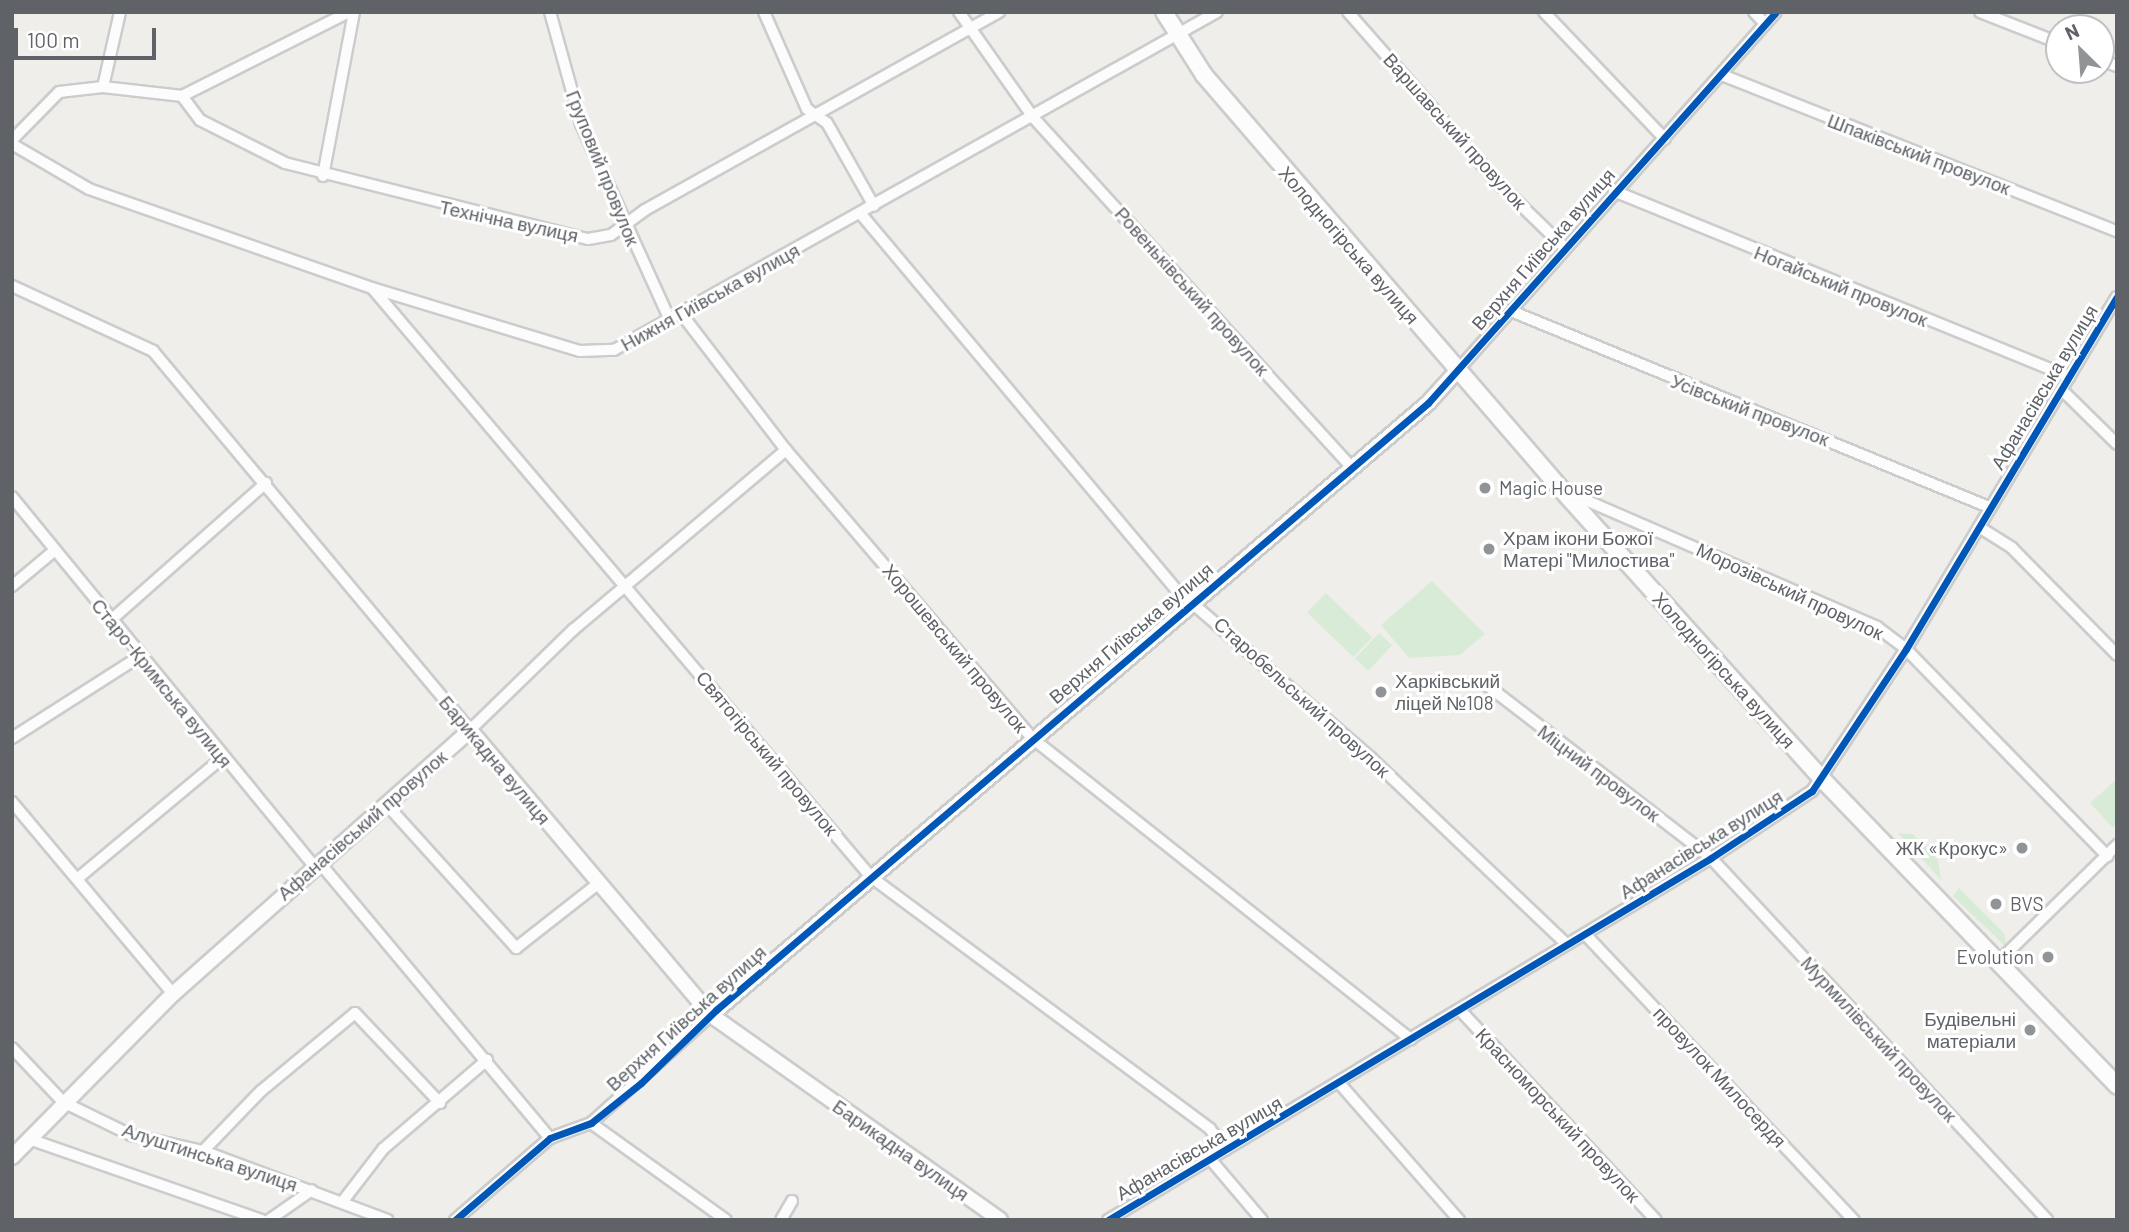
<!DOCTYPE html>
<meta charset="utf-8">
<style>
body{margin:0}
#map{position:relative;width:2129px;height:1232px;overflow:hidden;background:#efeeea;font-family:Barlow,sans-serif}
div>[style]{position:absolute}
.green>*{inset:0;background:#d8ebd6;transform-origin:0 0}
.roads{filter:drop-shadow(2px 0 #cbcccc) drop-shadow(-2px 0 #cbcccc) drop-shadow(0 2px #cbcccc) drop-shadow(0 -2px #cbcccc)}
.minor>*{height:10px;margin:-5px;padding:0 5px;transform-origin:5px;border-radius:5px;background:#fdfcfc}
.tertiary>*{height:14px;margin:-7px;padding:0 7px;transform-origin:7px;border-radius:7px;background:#fdfcfc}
.secondary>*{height:16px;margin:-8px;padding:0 8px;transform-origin:8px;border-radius:8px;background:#fdfcfc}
.cycleway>*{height:7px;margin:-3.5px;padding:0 3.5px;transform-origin:3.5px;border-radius:3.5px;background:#0057b8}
.dots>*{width:19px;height:19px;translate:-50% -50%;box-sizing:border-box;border:4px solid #fff;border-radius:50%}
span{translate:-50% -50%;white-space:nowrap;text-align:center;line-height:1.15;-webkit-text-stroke:6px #fff;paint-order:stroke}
.street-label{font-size:19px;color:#5f6368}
.poi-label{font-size:19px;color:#5f6368}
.left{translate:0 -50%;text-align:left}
.right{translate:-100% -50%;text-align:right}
.frame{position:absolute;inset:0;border:14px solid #5f6368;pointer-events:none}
.north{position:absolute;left:2045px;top:14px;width:70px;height:70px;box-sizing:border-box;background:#fff;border:2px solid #bfc1c3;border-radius:50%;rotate:335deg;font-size:19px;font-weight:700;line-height:28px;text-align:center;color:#5f6368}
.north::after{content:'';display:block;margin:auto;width:24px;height:32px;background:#919496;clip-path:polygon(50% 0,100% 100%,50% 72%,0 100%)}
.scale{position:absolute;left:14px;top:28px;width:142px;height:32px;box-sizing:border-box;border:4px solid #5f6368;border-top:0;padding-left:9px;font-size:21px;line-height:24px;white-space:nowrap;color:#5f6368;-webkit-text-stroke:5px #fff;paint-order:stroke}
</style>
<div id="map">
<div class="green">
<i style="clip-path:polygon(1432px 581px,1485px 634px,1460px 655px,1409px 658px,1381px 625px)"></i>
<i style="left:1326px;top:593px;width:64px;height:27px;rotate:44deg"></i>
<i style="left:1379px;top:633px;width:18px;height:35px;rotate:43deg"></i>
<i style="clip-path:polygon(2117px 779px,2117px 824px,2113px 828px,2090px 803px)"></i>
<i style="clip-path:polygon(1898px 833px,1913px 834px,1938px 860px,1941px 880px)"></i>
<i style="clip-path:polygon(1959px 888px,2004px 933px,2007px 948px,1953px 896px)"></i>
</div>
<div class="roads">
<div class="minor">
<i style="left:550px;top:12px;width:116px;rotate:74.5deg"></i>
<i style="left:581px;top:124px;width:213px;rotate:65.6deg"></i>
<i style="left:764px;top:12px;width:106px;rotate:66.1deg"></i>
<i style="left:807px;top:109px;width:24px;rotate:35deg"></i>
<i style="left:827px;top:123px;width:95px;rotate:60.5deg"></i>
<i style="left:959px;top:12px;width:127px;rotate:54.9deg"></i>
<i style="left:1032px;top:116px;width:474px;rotate:47.7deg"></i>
<i style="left:1348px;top:12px;width:229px;rotate:48.7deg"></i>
<i style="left:1499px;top:184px;width:91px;rotate:44.1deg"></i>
<i style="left:1544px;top:12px;width:175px;rotate:46.4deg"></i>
<i style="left:1754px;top:12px;width:16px;rotate:47deg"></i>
<i style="left:1980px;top:12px;width:85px;rotate:21.4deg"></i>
<i style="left:2101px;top:60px;width:17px;rotate:21deg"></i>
<i style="left:1722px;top:75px;width:425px;rotate:21.6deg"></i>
<i style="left:103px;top:87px;width:77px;rotate:-77.2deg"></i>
<i style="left:182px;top:96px;width:187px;rotate:-26.7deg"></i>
<i style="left:12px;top:140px;width:67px;rotate:-45.6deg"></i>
<i style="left:59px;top:92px;width:44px;rotate:-6.5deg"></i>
<i style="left:103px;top:87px;width:80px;rotate:6.5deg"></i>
<i style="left:182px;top:96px;width:30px;rotate:53deg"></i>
<i style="left:200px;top:120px;width:95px;rotate:26.8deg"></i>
<i style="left:285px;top:163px;width:312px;rotate:14.1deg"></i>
<i style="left:588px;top:239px;width:23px;rotate:-10deg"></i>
<i style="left:611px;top:235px;width:42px;rotate:-36.3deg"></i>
<i style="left:645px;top:210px;width:406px;rotate:-29.2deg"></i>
<i style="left:12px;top:144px;width:89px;rotate:30.3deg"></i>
<i style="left:89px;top:189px;width:300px;rotate:19.3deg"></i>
<i style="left:372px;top:288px;width:217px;rotate:16.9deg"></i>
<i style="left:580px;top:351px;width:34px;rotate:-2deg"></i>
<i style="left:614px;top:350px;width:691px;rotate:-29.27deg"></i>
<i style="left:323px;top:176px;width:167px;rotate:-79.3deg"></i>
<i style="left:1614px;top:191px;width:492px;rotate:22.2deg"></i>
<i style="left:861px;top:214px;width:491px;rotate:50deg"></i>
<i style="left:1177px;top:590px;width:257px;rotate:40.9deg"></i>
<i style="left:1371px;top:758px;width:269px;rotate:43.6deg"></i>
<i style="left:12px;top:286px;width:155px;rotate:24.7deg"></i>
<i style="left:153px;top:351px;width:494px;rotate:50.1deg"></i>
<i style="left:470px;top:730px;width:144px;rotate:-44.2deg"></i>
<i style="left:573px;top:630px;width:279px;rotate:-40.2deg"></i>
<i style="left:373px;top:289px;width:771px;rotate:49.74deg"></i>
<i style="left:871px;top:877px;width:422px;rotate:36.6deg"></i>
<i style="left:1210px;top:1129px;width:26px;rotate:53deg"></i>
<i style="left:1511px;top:311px;width:517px;rotate:22.3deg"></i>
<i style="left:680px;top:312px;width:174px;rotate:52.5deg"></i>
<i style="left:786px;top:450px;width:379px;rotate:49.5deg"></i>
<i style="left:1032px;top:738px;width:484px;rotate:38.5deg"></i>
<i style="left:1457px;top:371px;width:480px;rotate:-48.4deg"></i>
<i style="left:2062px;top:390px;width:77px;rotate:44.5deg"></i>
<i style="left:1567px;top:492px;width:338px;rotate:23.5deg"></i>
<i style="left:1877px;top:627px;width:36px;rotate:37deg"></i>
<i style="left:1906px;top:649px;width:289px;rotate:45.8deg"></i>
<i style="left:12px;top:497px;width:477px;rotate:50.7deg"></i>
<i style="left:1979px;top:527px;width:39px;rotate:32deg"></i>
<i style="left:2012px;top:548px;width:150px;rotate:45.5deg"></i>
<i style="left:12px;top:586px;width:56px;rotate:-39.9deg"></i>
<i style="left:111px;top:620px;width:207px;rotate:-41.5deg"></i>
<i style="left:1488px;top:686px;width:282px;rotate:37.6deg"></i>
<i style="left:1711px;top:858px;width:494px;rotate:47.1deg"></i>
<i style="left:12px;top:738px;width:152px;rotate:-32.6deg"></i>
<i style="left:12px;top:802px;width:251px;rotate:50deg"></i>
<i style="left:387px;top:805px;width:193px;rotate:47.9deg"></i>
<i style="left:516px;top:948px;width:105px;rotate:-38.1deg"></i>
<i style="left:319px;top:862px;width:360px;rotate:50.1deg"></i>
<i style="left:77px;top:879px;width:189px;rotate:-39.8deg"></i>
<i style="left:1585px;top:934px;width:393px;rotate:46.8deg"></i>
<i style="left:1998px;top:962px;width:167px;rotate:-44.5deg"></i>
<i style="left:1460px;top:1010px;width:287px;rotate:47deg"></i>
<i style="left:12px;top:1048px;width:74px;rotate:46.6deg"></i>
<i style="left:63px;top:1102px;width:76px;rotate:25.9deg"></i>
<i style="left:131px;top:1135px;width:74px;rotate:12.5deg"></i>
<i style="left:203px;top:1151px;width:197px;rotate:20.5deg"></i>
<i style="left:1340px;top:1084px;width:181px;rotate:48.8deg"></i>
<i style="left:591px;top:1123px;width:166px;rotate:35.7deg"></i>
<i style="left:29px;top:1139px;width:247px;rotate:19.2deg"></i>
<i style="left:203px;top:1151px;width:83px;rotate:-46deg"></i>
<i style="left:261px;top:1091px;width:122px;rotate:-39.7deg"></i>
<i style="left:355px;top:1013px;width:124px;rotate:46.6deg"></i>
<i style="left:1211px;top:1160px;width:79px;rotate:49.6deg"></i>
<i style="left:343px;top:1201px;width:66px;rotate:-52.4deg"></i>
<i style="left:383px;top:1149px;width:137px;rotate:-40.6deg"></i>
<i style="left:269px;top:1220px;width:52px;rotate:-34.9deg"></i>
<i style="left:455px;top:1220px;width:125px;rotate:-40.8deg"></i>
<i style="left:550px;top:1138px;width:44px;rotate:-20.1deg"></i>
<i style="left:591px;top:1123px;width:161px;rotate:-42deg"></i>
<i style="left:781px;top:1220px;width:22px;rotate:-60deg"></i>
<i style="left:1108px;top:1220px;width:703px;rotate:-30.98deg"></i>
<i style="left:1711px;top:858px;width:121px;rotate:-33.6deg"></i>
<i style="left:1812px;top:791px;width:170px;rotate:-56.5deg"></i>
<i style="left:1906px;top:649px;width:410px;rotate:-59.1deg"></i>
</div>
<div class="tertiary">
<i style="left:711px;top:1015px;width:943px;rotate:-40.48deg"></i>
<i style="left:1428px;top:403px;width:43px;rotate:-47.8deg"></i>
<i style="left:12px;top:1157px;width:229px;rotate:-45.4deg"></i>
<i style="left:173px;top:994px;width:397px;rotate:-41.6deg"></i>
<i style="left:470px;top:730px;width:373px;rotate:49.8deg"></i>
<i style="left:711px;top:1015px;width:354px;rotate:35.3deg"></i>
</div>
<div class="secondary">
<i style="left:1164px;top:12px;width:75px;rotate:57.6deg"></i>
<i style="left:1204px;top:75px;width:547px;rotate:49.23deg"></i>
<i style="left:1561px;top:489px;width:392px;rotate:48deg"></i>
<i style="left:1823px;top:780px;width:424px;rotate:46.1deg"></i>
</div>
</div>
<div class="cycleway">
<i style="left:455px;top:1220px;width:125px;rotate:-40.8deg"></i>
<i style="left:550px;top:1138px;width:44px;rotate:-20.1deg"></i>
<i style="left:591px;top:1123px;width:64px;rotate:-38.7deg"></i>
<i style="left:641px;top:1083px;width:105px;rotate:-44.2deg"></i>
<i style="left:716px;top:1010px;width:936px;rotate:-40.45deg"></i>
<i style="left:1428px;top:403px;width:523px;rotate:-48.33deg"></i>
<i style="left:1108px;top:1220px;width:703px;rotate:-30.98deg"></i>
<i style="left:1711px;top:858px;width:121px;rotate:-33.6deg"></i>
<i style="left:1812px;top:791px;width:170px;rotate:-56.5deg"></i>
<i style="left:1906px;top:649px;width:410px;rotate:-59.1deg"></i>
</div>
<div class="dots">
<i style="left:1485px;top:488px;background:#919496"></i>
<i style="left:1489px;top:549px;background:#919496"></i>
<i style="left:1381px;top:692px;background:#919496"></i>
<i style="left:2022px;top:848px;background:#919496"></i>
<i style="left:1996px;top:904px;background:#919496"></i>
<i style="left:2048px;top:957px;background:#919496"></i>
<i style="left:2030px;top:1030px;background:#919496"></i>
</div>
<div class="street-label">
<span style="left:1455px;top:131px;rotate:48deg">Варшавський провулок</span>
<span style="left:1919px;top:154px;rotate:21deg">Шпаківський провулок</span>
<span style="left:603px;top:168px;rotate:68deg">Груповий провулок</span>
<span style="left:509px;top:221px;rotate:12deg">Технічна вулиця</span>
<span style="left:1349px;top:245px;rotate:49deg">Холодногірська вулиця</span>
<span style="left:1543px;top:249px;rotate:-49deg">Верхня Гиївська вулиця</span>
<span style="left:1841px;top:286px;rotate:22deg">Ногайський провулок</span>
<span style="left:1192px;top:291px;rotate:48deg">Ровеньківський провулок</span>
<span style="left:710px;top:297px;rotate:-29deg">Нижня Гиївська вулиця</span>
<span style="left:2044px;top:387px;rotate:-59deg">Афанасівська вулиця</span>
<span style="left:1750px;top:410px;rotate:21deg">Усівський провулок</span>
<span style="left:1790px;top:591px;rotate:25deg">Морозівський провулок</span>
<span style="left:1131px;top:633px;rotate:-40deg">Верхня Гиївська вулиця</span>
<span style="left:955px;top:648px;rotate:50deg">Хорошевський провулок</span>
<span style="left:1724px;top:670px;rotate:48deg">Холодногірська вулиця</span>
<span style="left:162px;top:683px;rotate:51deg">Старо-Кримська вулиця</span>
<span style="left:1302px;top:697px;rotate:42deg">Старобельський провулок</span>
<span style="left:767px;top:753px;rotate:50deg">Святогірський провулок</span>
<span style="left:495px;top:760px;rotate:50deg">Барикадна вулиця</span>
<span style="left:1599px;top:773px;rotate:37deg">Міцний провулок</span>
<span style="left:362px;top:825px;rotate:-41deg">Афанасівський провулок</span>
<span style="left:1701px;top:844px;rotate:-32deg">Афанасівська вулиця</span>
<span style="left:686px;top:1018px;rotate:-42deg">Верхня Гиївська вулиця</span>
<span style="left:1879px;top:1039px;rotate:47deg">Мурмилівський провулок</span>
<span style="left:1720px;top:1077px;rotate:47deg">провулок Милосердя</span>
<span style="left:1558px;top:1115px;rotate:47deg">Красноморський провулок</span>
<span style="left:1199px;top:1148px;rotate:-30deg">Афанасівська вулиця</span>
<span style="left:901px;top:1150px;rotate:35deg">Барикадна вулиця</span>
<span style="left:210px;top:1157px;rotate:18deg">Алуштинська вулиця</span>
</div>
<div class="poi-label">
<span class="left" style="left:1499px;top:488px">Magic House</span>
<span class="left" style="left:1503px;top:549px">Храм ікони Божої<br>Матері "Милостива"</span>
<span class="left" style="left:1395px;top:692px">Харківський<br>ліцей №108</span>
<span class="right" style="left:2008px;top:848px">ЖК «Крокус»</span>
<span class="left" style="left:2010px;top:904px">BVS</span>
<span class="right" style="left:2034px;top:957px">Evolution</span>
<span class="right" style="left:2016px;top:1030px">Будівельні<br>матеріали</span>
</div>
<div class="frame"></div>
<div class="north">N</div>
<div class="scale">100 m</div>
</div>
